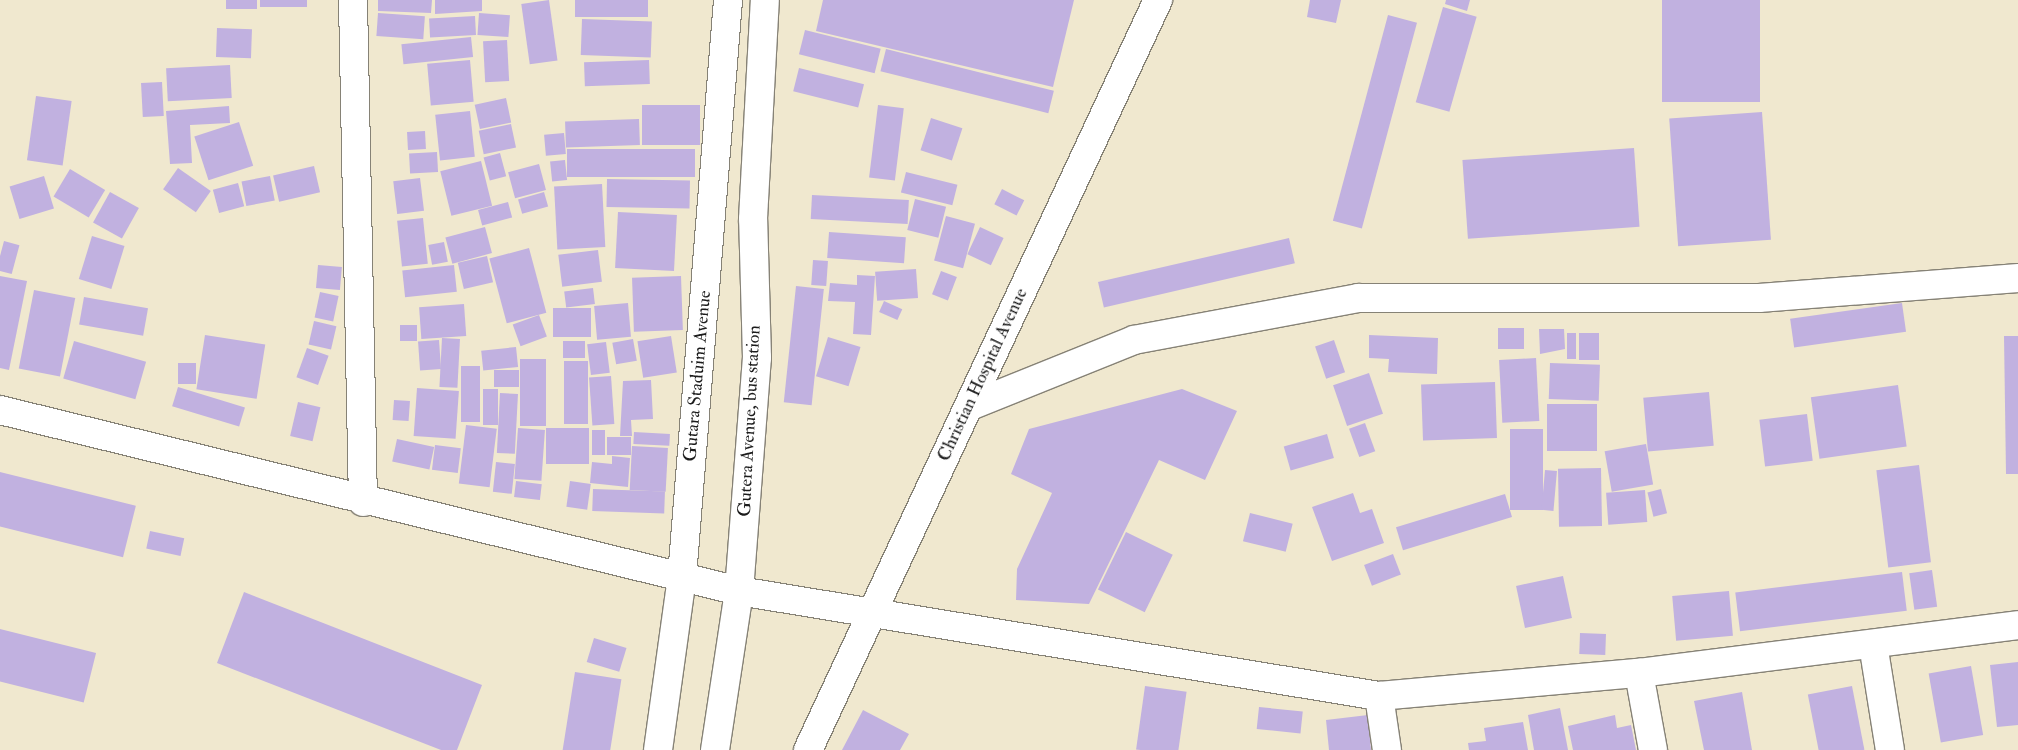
<!DOCTYPE html>
<style>
body{margin:0}
#map{position:relative;width:2018px;height:750px;overflow:hidden;background:#f0e8cf;font-family:"IM FELL Double Pica",serif}
div>[style]{position:absolute}
.building>*{inset:0;background:#c1b1e0;transform-origin:0 0}
.roads{filter:drop-shadow(1px 0 #868276) drop-shadow(-1px 0 #868276) drop-shadow(0 1px #868276) drop-shadow(0 -1px #868276)}
.minor>*{height:28px;margin:-14px;padding:0 14px;transform-origin:14px;border-radius:14px;background:#fff}
.major>*{height:28px;margin:-14px;padding:0 14px;transform-origin:14px;border-radius:14px;background:#fff}
span{translate:-50% -50%;white-space:nowrap;text-align:center;line-height:1.15;-webkit-text-stroke:4.5px #fff;paint-order:stroke}
.street-label{font-size:18px;color:#1c1c1c}
</style>
<div id="map">
<div class="building">
<i style="left:226px;top:0;width:31px;height:9px"></i>
<i style="left:260px;top:0;width:47px;height:7px"></i>
<i style="clip-path:polygon(378px 0,432px 0,431px 13px,378px 11px)"></i>
<i style="clip-path:polygon(435px 0,482px 0,482px 11px,435px 14px)"></i>
<i style="left:549px;top:0;width:61px;height:28px;rotate:82deg"></i>
<i style="left:575px;top:0;width:73px;height:17px"></i>
<i style="clip-path:polygon(823px 0,1074px 0,1053px 87px,816px 31px)"></i>
<i style="clip-path:polygon(1310px 0,1341px 0,1336px 23px,1307px 17px)"></i>
<i style="clip-path:polygon(1446px 0,1470px 0,1467px 11px,1445px 4px)"></i>
<i style="left:1662px;top:0;width:98px;height:102px"></i>
<i style="left:1443px;top:7px;width:35px;height:99px;rotate:16deg"></i>
<i style="left:378px;top:13px;width:47px;height:23px;rotate:4deg"></i>
<i style="left:479px;top:13px;width:31px;height:22px;rotate:4deg"></i>
<i style="left:1388px;top:15px;width:30px;height:213px;rotate:15deg"></i>
<i style="left:475px;top:16px;width:19px;height:46px;rotate:87deg"></i>
<i style="left:582px;top:19px;width:70px;height:36px;rotate:2deg"></i>
<i style="left:217px;top:28px;width:35px;height:29px;rotate:2deg"></i>
<i style="left:805px;top:30px;width:78px;height:25px;rotate:14deg"></i>
<i style="left:471px;top:37px;width:20px;height:70px;rotate:84deg"></i>
<i style="left:507px;top:40px;width:41px;height:24px;rotate:87deg"></i>
<i style="left:886px;top:49px;width:173px;height:23px;rotate:14deg"></i>
<i style="left:470px;top:60px;width:42px;height:43px;rotate:85deg"></i>
<i style="left:649px;top:60px;width:24px;height:65px;rotate:88deg"></i>
<i style="left:230px;top:65px;width:33px;height:64px;rotate:87deg"></i>
<i style="left:799px;top:68px;width:67px;height:24px;rotate:14deg"></i>
<i style="left:162px;top:82px;width:34px;height:21px;rotate:87deg"></i>
<i style="left:36px;top:96px;width:36px;height:65px;rotate:8deg"></i>
<i style="left:506px;top:98px;width:25px;height:32px;rotate:78deg"></i>
<i style="left:700px;top:105px;width:40px;height:58px;rotate:90deg"></i>
<i style="left:878px;top:105px;width:26px;height:73px;rotate:7deg"></i>
<i style="clip-path:polygon(229px 106px,230px 123px,190px 125px,192px 163px,170px 164px,166px 111px)"></i>
<i style="left:470px;top:111px;width:46px;height:35px;rotate:84deg"></i>
<i style="left:1762px;top:112px;width:128px;height:93px;rotate:86deg"></i>
<i style="left:931px;top:118px;width:33px;height:34px;rotate:18deg"></i>
<i style="left:639px;top:119px;width:26px;height:74px;rotate:88deg"></i>
<i style="left:239px;top:122px;width:46px;height:47px;rotate:72deg"></i>
<i style="left:511px;top:124px;width:24px;height:33px;rotate:78deg"></i>
<i style="left:425px;top:131px;width:18px;height:18px;rotate:87deg"></i>
<i style="left:564px;top:133px;width:21px;height:20px;rotate:85deg"></i>
<i style="left:1634px;top:148px;width:79px;height:172px;rotate:86deg"></i>
<i style="left:695px;top:149px;width:28px;height:128px;rotate:90deg"></i>
<i style="left:437px;top:152px;width:20px;height:28px;rotate:87deg"></i>
<i style="left:500px;top:153px;width:24px;height:17px;rotate:75deg"></i>
<i style="left:565px;top:160px;width:20px;height:15px;rotate:84deg"></i>
<i style="left:481px;top:161px;width:46px;height:42px;rotate:76deg"></i>
<i style="left:539px;top:164px;width:27px;height:32px;rotate:75deg"></i>
<i style="left:314px;top:166px;width:27px;height:42px;rotate:77deg"></i>
<i style="left:178px;top:168px;width:40px;height:26px;rotate:35deg"></i>
<i style="left:70px;top:169px;width:41px;height:32px;rotate:31deg"></i>
<i style="left:906px;top:172px;width:53px;height:21px;rotate:14deg"></i>
<i style="left:44px;top:176px;width:34px;height:36px;rotate:73deg"></i>
<i style="left:270px;top:176px;width:25px;height:29px;rotate:79deg"></i>
<i style="left:420px;top:178px;width:33px;height:27px;rotate:83deg"></i>
<i style="left:607px;top:179px;width:83px;height:28px;rotate:1deg"></i>
<i style="left:238px;top:183px;width:24px;height:26px;rotate:75deg"></i>
<i style="left:602px;top:184px;width:63px;height:48px;rotate:87deg"></i>
<i style="left:1002px;top:189px;width:25px;height:17px;rotate:27deg"></i>
<i style="left:110px;top:192px;width:33px;height:35px;rotate:29deg"></i>
<i style="left:544px;top:192px;width:15px;height:27px;rotate:74deg"></i>
<i style="left:812px;top:195px;width:97px;height:24px;rotate:3deg"></i>
<i style="left:915px;top:199px;width:32px;height:32px;rotate:14deg"></i>
<i style="left:508px;top:202px;width:16px;height:31px;rotate:75deg"></i>
<i style="left:618px;top:212px;width:59px;height:56px;rotate:3deg"></i>
<i style="left:946px;top:216px;width:30px;height:46px;rotate:15deg"></i>
<i style="left:423px;top:218px;width:46px;height:26px;rotate:84deg"></i>
<i style="left:485px;top:227px;width:27px;height:41px;rotate:75deg"></i>
<i style="left:980px;top:227px;width:26px;height:30px;rotate:25deg"></i>
<i style="left:829px;top:232px;width:77px;height:26px;rotate:4deg"></i>
<i style="left:92px;top:236px;width:34px;height:45px;rotate:17deg"></i>
<i style="left:1289px;top:238px;width:26px;height:196px;rotate:77deg"></i>
<i style="left:4px;top:241px;width:16px;height:30px;rotate:15deg"></i>
<i style="left:444px;top:242px;width:20px;height:16px;rotate:79deg"></i>
<i style="left:529px;top:248px;width:67px;height:41px;rotate:75deg"></i>
<i style="left:598px;top:250px;width:32px;height:40px;rotate:83deg"></i>
<i style="left:487px;top:256px;width:27px;height:30px;rotate:77deg"></i>
<i style="left:813px;top:260px;width:15px;height:25px;rotate:4deg"></i>
<i style="left:318px;top:265px;width:24px;height:23px;rotate:5deg"></i>
<i style="left:454px;top:265px;width:27px;height:52px;rotate:84deg"></i>
<i style="left:916px;top:269px;width:29px;height:41px;rotate:86deg"></i>
<i style="left:941px;top:271px;width:17px;height:25px;rotate:21deg"></i>
<i style="clip-path:polygon(857px 275px,875px 276px,871px 335px,853px 334px,855px 302px,828px 301px,830px 283px,857px 285px)"></i>
<i style="clip-path:polygon(0 276px,27px 281px,9px 370px,0 368px)"></i>
<i style="left:681px;top:276px;width:54px;height:49px;rotate:88deg"></i>
<i style="left:796px;top:286px;width:28px;height:117px;rotate:6deg"></i>
<i style="left:593px;top:288px;width:16px;height:29px;rotate:83deg"></i>
<i style="left:34px;top:290px;width:42px;height:80px;rotate:11deg"></i>
<i style="left:320px;top:292px;width:19px;height:26px;rotate:12deg"></i>
<i style="left:84px;top:297px;width:65px;height:28px;rotate:10deg"></i>
<i style="left:884px;top:301px;width:20px;height:12px;rotate:24deg"></i>
<i style="left:628px;top:303px;width:34px;height:34px;rotate:85deg"></i>
<i style="left:1902px;top:303px;width:29px;height:113px;rotate:82deg"></i>
<i style="left:464px;top:304px;width:32px;height:45px;rotate:86deg"></i>
<i style="left:553px;top:308px;width:38px;height:29px"></i>
<i style="left:539px;top:315px;width:23px;height:28px;rotate:70deg"></i>
<i style="left:314px;top:321px;width:23px;height:24px;rotate:13deg"></i>
<i style="left:400px;top:325px;width:17px;height:16px"></i>
<i style="left:1498px;top:328px;width:26px;height:21px"></i>
<i style="clip-path:polygon(1539px 329px,1564px 329px,1565px 349px,1540px 354px)"></i>
<i style="left:1567px;top:333px;width:9px;height:26px"></i>
<i style="left:1579px;top:333px;width:20px;height:27px"></i>
<i style="left:205px;top:335px;width:61px;height:55px;rotate:9deg"></i>
<i style="clip-path:polygon(1369px 335px,1438px 338px,1437px 374px,1388px 372px,1389px 359px,1369px 358px)"></i>
<i style="left:671px;top:336px;width:37px;height:34px;rotate:81deg"></i>
<i style="clip-path:polygon(2004px 336px,2018px 336px,2018px 474px,2006px 474px)"></i>
<i style="left:828px;top:337px;width:34px;height:41px;rotate:17deg"></i>
<i style="left:442px;top:338px;width:18px;height:49px;rotate:3deg"></i>
<i style="left:633px;top:339px;width:22px;height:21px;rotate:80deg"></i>
<i style="left:439px;top:340px;width:29px;height:21px;rotate:86deg"></i>
<i style="left:1334px;top:340px;width:34px;height:20px;rotate:71deg"></i>
<i style="left:74px;top:341px;width:75px;height:39px;rotate:16deg"></i>
<i style="left:563px;top:341px;width:22px;height:17px"></i>
<i style="left:606px;top:342px;width:31px;height:19px;rotate:83deg"></i>
<i style="left:516px;top:347px;width:20px;height:35px;rotate:84deg"></i>
<i style="left:307px;top:348px;width:23px;height:31px;rotate:20deg"></i>
<i style="left:1536px;top:358px;width:63px;height:37px;rotate:87deg"></i>
<i style="left:520px;top:359px;width:26px;height:67px"></i>
<i style="left:564px;top:361px;width:24px;height:63px"></i>
<i style="left:196px;top:363px;width:21px;height:18px;rotate:90deg"></i>
<i style="left:1550px;top:363px;width:50px;height:36px;rotate:2deg"></i>
<i style="left:461px;top:366px;width:19px;height:56px"></i>
<i style="left:494px;top:370px;width:25px;height:17px"></i>
<i style="left:1369px;top:373px;width:43px;height:38px;rotate:71deg"></i>
<i style="left:611px;top:376px;width:48px;height:22px;rotate:86deg"></i>
<i style="clip-path:polygon(651px 380px,653px 419px,631px 420px,632px 436px,620px 436px,623px 381px)"></i>
<i style="left:1495px;top:382px;width:56px;height:74px;rotate:88deg"></i>
<i style="left:1898px;top:385px;width:62px;height:88px;rotate:82deg"></i>
<i style="left:178px;top:387px;width:70px;height:20px;rotate:17deg"></i>
<i style="left:417px;top:388px;width:42px;height:48px;rotate:4deg"></i>
<i style="left:483px;top:389px;width:15px;height:36px"></i>
<i style="clip-path:polygon(1182px 389px,1237px 411px,1205px 480px,1159px 460px,1089px 604px,1016px 600px,1017px 569px,1052px 493px,1011px 474px,1029px 429px)"></i>
<i style="left:1709px;top:392px;width:54px;height:66px;rotate:85deg"></i>
<i style="left:500px;top:393px;width:18px;height:60px;rotate:3deg"></i>
<i style="left:394px;top:400px;width:16px;height:20px;rotate:4deg"></i>
<i style="left:298px;top:402px;width:23px;height:35px;rotate:13deg"></i>
<i style="left:1547px;top:404px;width:50px;height:47px"></i>
<i style="left:1807px;top:414px;width:47px;height:48px;rotate:83deg"></i>
<i style="left:1365px;top:423px;width:30px;height:17px;rotate:70deg"></i>
<i style="left:466px;top:425px;width:31px;height:59px;rotate:7deg"></i>
<i style="left:518px;top:428px;width:27px;height:51px;rotate:4deg"></i>
<i style="left:546px;top:428px;width:43px;height:36px"></i>
<i style="left:1510px;top:429px;width:33px;height:81px"></i>
<i style="left:592px;top:430px;width:13px;height:25px"></i>
<i style="left:634px;top:432px;width:36px;height:12px;rotate:3deg"></i>
<i style="left:1327px;top:434px;width:25px;height:45px;rotate:74deg"></i>
<i style="left:607px;top:437px;width:24px;height:18px"></i>
<i style="left:397px;top:439px;width:38px;height:23px;rotate:12deg"></i>
<i style="left:1646px;top:444px;width:41px;height:42px;rotate:80deg"></i>
<i style="left:435px;top:445px;width:26px;height:25px;rotate:7deg"></i>
<i style="left:632px;top:446px;width:36px;height:44px;rotate:3deg"></i>
<i style="clip-path:polygon(612px 456px,630px 458px,628px 487px,590px 483px,592px 462px,612px 464px)"></i>
<i style="left:496px;top:462px;width:19px;height:30px;rotate:6deg"></i>
<i style="left:1919px;top:465px;width:98px;height:43px;rotate:83deg"></i>
<i style="left:1601px;top:468px;width:58px;height:43px;rotate:89deg"></i>
<i style="left:1545px;top:470px;width:12px;height:40px;rotate:5deg"></i>
<i style="left:0;top:472px;width:140px;height:53px;rotate:14deg"></i>
<i style="left:516px;top:481px;width:26px;height:16px;rotate:7deg"></i>
<i style="left:570px;top:481px;width:21px;height:26px;rotate:8deg"></i>
<i style="left:593px;top:489px;width:72px;height:22px;rotate:2deg"></i>
<i style="left:1661px;top:489px;width:25px;height:14px;rotate:76deg"></i>
<i style="left:1645px;top:490px;width:32px;height:39px;rotate:86deg"></i>
<i style="clip-path:polygon(1353px 493px,1360px 513px,1372px 509px,1384px 543px,1332px 561px,1312px 507px)"></i>
<i style="left:1505px;top:494px;width:24px;height:114px;rotate:73deg"></i>
<i style="left:1250px;top:513px;width:44px;height:29px;rotate:14deg"></i>
<i style="left:150px;top:531px;width:35px;height:18px;rotate:12deg"></i>
<i style="left:1126px;top:532px;width:52px;height:64px;rotate:26deg"></i>
<i style="left:1393px;top:554px;width:22px;height:31px;rotate:69deg"></i>
<i style="left:1932px;top:570px;width:37px;height:23px;rotate:82deg"></i>
<i style="left:1902px;top:572px;width:39px;height:168px;rotate:83deg"></i>
<i style="left:1563px;top:576px;width:43px;height:48px;rotate:78deg"></i>
<i style="left:1729px;top:591px;width:45px;height:57px;rotate:85deg"></i>
<i style="clip-path:polygon(244px 592px,482px 685px,457px 750px,441px 750px,217px 663px)"></i>
<i style="left:0;top:629px;width:99px;height:51px;rotate:14deg"></i>
<i style="left:1580px;top:633px;width:26px;height:21px;rotate:2deg"></i>
<i style="left:594px;top:638px;width:34px;height:25px;rotate:17deg"></i>
<i style="clip-path:polygon(2018px 662px,2018px 725px,1997px 727px,1990px 665px)"></i>
<i style="left:1971px;top:666px;width:70px;height:43px;rotate:80deg"></i>
<i style="left:575px;top:672px;width:47px;height:79px;rotate:9deg"></i>
<i style="left:1145px;top:686px;width:42px;height:64px;rotate:8deg"></i>
<i style="left:1852px;top:686px;width:65px;height:45px;rotate:79deg"></i>
<i style="clip-path:polygon(1742px 692px,1752px 750px,1704px 750px,1694px 701px)"></i>
<i style="left:1259px;top:707px;width:44px;height:22px;rotate:6deg"></i>
<i style="clip-path:polygon(1560px 708px,1568px 750px,1534px 750px,1528px 715px)"></i>
<i style="clip-path:polygon(863px 710px,909px 734px,900px 750px,842px 750px)"></i>
<i style="clip-path:polygon(1368px 715px,1371px 750px,1329px 750px,1326px 720px)"></i>
<i style="clip-path:polygon(1615px 715px,1617px 728px,1631px 725px,1636px 750px,1573px 750px,1568px 726px)"></i>
<i style="clip-path:polygon(1523px 722px,1528px 750px,1469px 750px,1468px 743px,1486px 741px,1484px 728px)"></i>
</div>
<div class="roads">
<div class="minor">
<i style="left:353px;top:0;width:502px;rotate:88.86deg"></i>
<i style="left:970px;top:406px;width:177px;rotate:-21.9deg"></i>
<i style="left:1134px;top:340px;width:228px;rotate:-10.6deg"></i>
<i style="left:1358px;top:298px;width:401px"></i>
<i style="left:1759px;top:298px;width:260px;rotate:-4.4deg"></i>
<i style="left:739px;top:591px;width:649px;rotate:9.32deg"></i>
<i style="left:1379px;top:696px;width:261px;rotate:-5.1deg"></i>
<i style="left:1639px;top:673px;width:382px;rotate:-7.2deg"></i>
<i style="left:1873px;top:644px;width:107px;rotate:80.9deg"></i>
<i style="left:1639px;top:673px;width:78px;rotate:79.7deg"></i>
<i style="left:1379px;top:696px;width:55px;rotate:81.6deg"></i>
</div>
<div class="major">
<i style="left:0;top:410px;width:761px;rotate:13.76deg"></i>
<i style="left:658px;top:750px;width:175px;rotate:-82.1deg"></i>
<i style="left:682px;top:577px;width:579px;rotate:-85.44deg"></i>
<i style="left:715px;top:750px;width:161px;rotate:-81.4deg"></i>
<i style="left:739px;top:591px;width:234px;rotate:-85.6deg"></i>
<i style="left:757px;top:358px;width:139px;rotate:-91.6deg"></i>
<i style="left:753px;top:219px;width:219px;rotate:-86.9deg"></i>
<i style="left:808px;top:750px;width:828px;rotate:-64.98deg"></i>
</div>
</div>
<div class="street-label">
<span style="left:983px;top:375px;rotate:-65deg">Christian Hospital Avenue</span>
<span style="left:698px;top:376px;rotate:-85deg">Gutara Staduim Avenue</span>
<span style="left:750px;top:421px;rotate:-87deg">Gutera Avenue, bus station</span>
</div>
</div>
